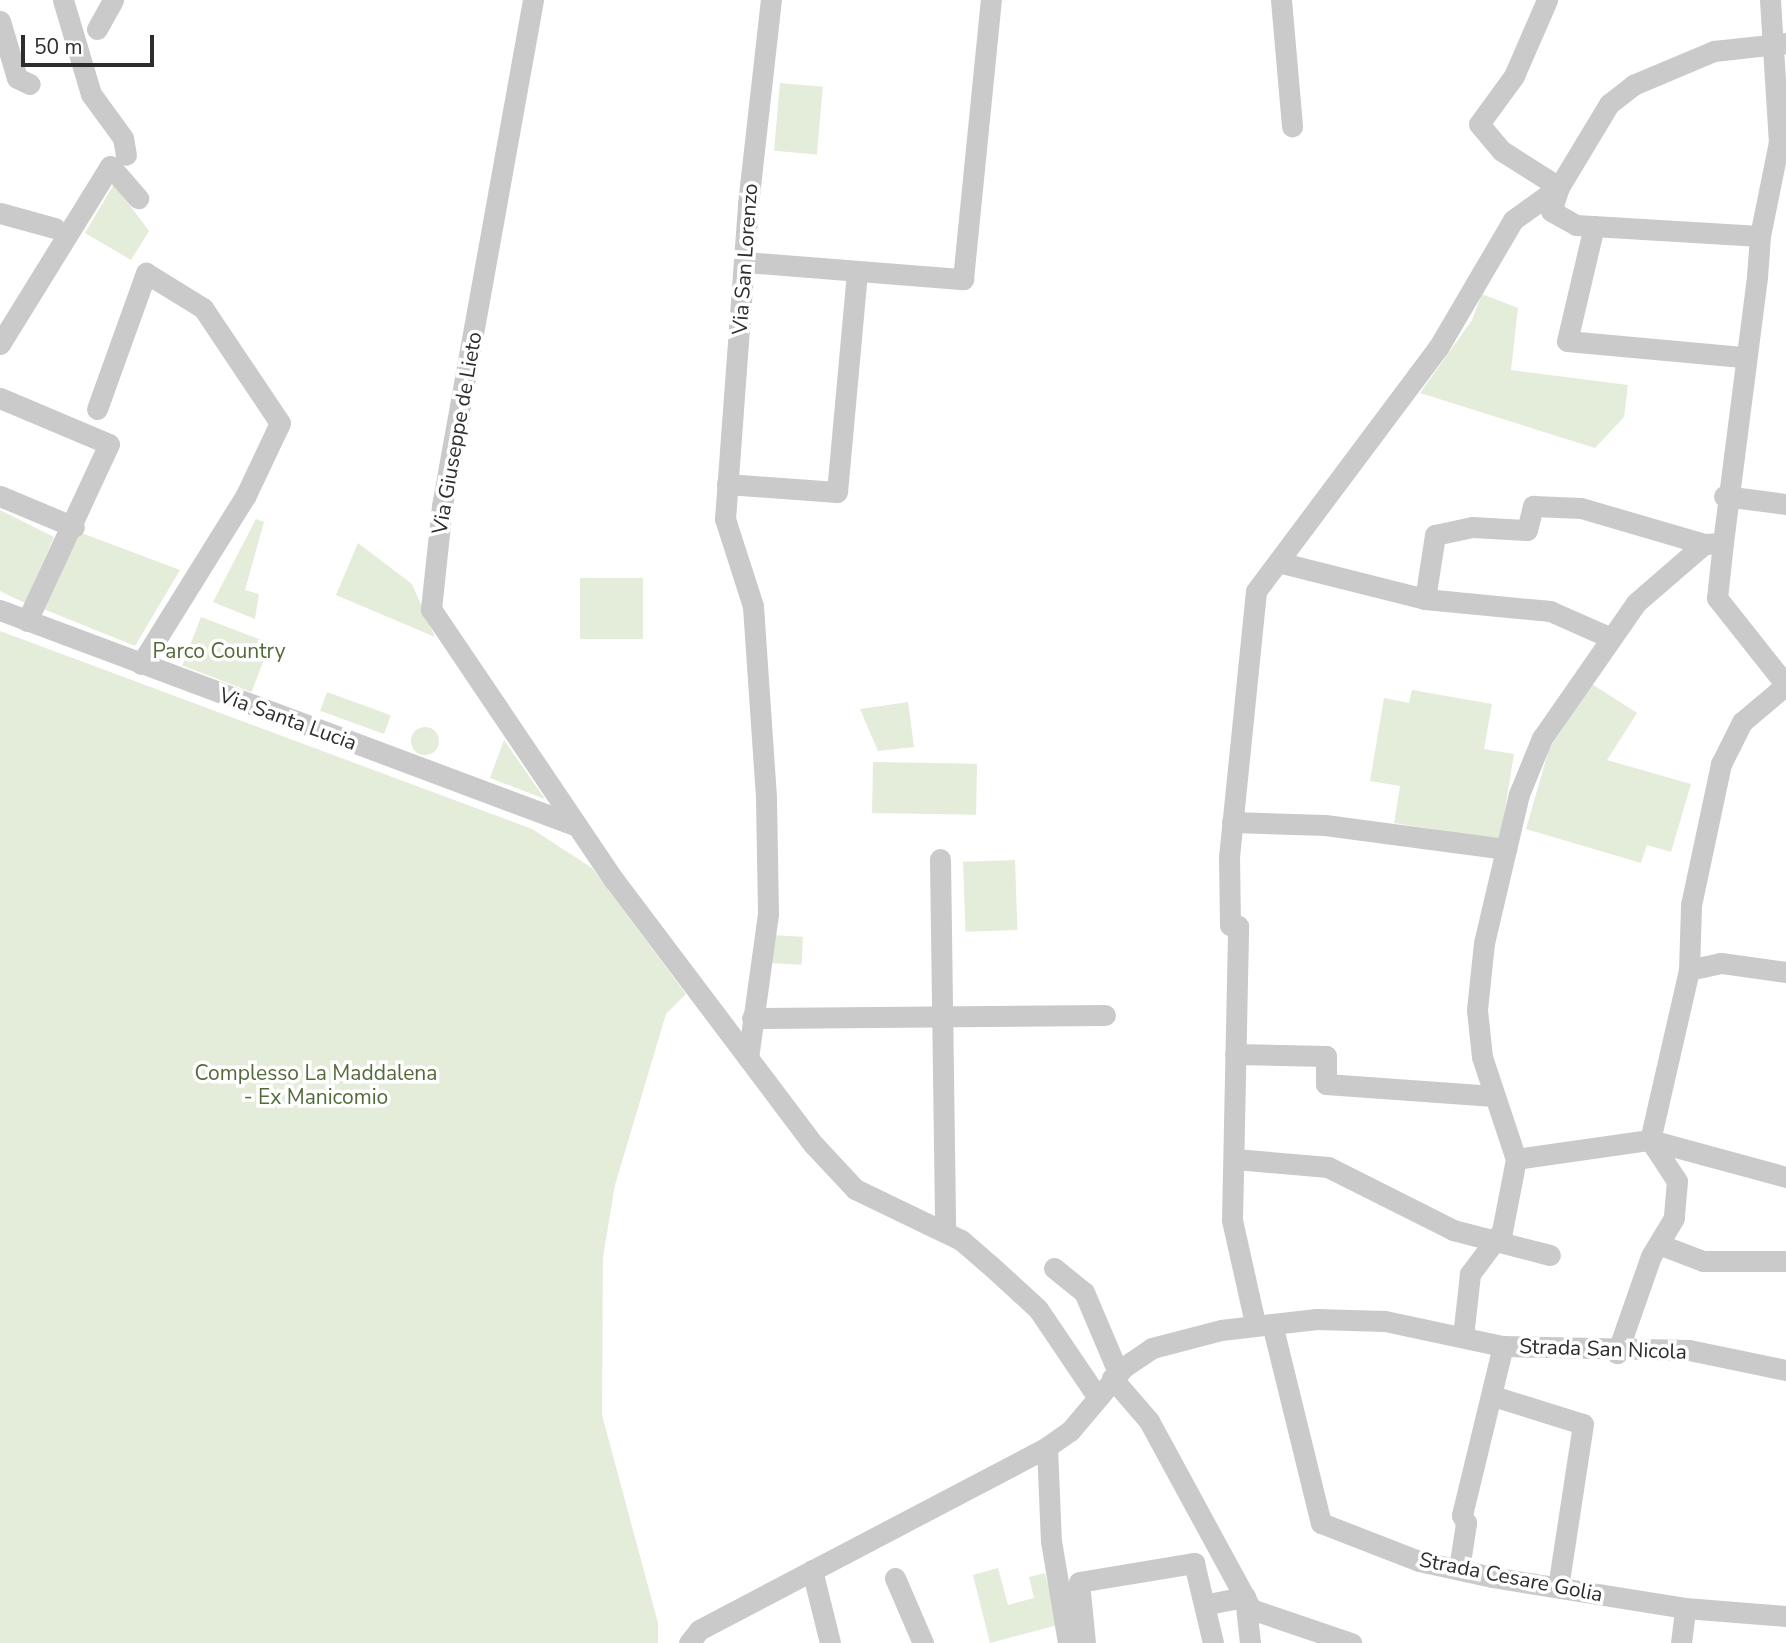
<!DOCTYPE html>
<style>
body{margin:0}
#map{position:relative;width:1786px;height:1643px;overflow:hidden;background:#fff;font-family:"Nunito Sans",sans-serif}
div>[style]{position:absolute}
.green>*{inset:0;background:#e4ecda;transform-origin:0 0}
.round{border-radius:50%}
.minor>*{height:21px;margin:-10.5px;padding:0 10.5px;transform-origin:10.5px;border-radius:10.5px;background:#cacaca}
span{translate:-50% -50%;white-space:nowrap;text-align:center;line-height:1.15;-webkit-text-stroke:7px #fff;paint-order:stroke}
.street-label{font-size:21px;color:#2d2d2d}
.park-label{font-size:21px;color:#526b39}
.scale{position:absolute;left:21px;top:35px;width:133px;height:32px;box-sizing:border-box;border:4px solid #2d2d2d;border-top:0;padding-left:9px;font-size:21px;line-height:24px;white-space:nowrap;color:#2d2d2d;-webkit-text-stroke:5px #fff;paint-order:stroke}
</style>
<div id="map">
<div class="green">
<i style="left:780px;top:83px;width:43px;height:68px;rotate:5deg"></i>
<i style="clip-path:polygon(114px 184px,149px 231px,131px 260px,85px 233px)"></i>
<i style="clip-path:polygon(1482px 294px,1518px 308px,1511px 370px,1628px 385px,1624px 417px,1595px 448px,1420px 393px,1472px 320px)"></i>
<i style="clip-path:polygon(0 510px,54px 537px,25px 603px,0 591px)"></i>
<i style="clip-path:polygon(256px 519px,264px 522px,245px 590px,259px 594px,255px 619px,213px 602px)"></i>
<i style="clip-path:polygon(79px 532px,180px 570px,135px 646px,41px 608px)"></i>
<i style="clip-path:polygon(358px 543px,412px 584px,435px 637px,336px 595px)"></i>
<i style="left:580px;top:578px;width:63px;height:61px"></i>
<i style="left:201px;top:617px;width:74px;height:52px;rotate:21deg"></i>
<i style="clip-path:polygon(0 631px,532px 829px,592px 868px,686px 994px,666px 1014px,615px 1185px,603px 1257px,602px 1415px,658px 1623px,658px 1643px,0 1643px)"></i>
<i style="clip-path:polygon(1592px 684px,1637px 713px,1607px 760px,1691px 784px,1671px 852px,1647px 845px,1641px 863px,1526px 829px,1549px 749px)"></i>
<i style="clip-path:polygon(1412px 690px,1492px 704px,1484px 749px,1514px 754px,1500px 840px,1394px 823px,1400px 786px,1370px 781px,1384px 698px,1409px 703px)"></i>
<i style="left:327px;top:692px;width:68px;height:20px;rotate:20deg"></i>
<i style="clip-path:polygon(908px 702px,914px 747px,878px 751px,860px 709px)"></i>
<i class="round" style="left:411px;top:727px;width:28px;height:28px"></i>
<i style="clip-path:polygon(504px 740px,545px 799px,490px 778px)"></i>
<i style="left:873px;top:762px;width:104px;height:51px;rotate:1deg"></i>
<i style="left:1015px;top:860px;width:70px;height:52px;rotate:88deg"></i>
<i style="left:770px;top:935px;width:33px;height:28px;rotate:3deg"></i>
<i style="clip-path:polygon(998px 1568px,1008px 1605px,1034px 1598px,1029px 1577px,1045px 1573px,1058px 1625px,990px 1643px,973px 1575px)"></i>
</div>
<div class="minor">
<i style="left:63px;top:0;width:98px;rotate:73.4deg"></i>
<i style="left:91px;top:94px;width:54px;rotate:54deg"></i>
<i style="left:123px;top:138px;width:17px;rotate:80deg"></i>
<i style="left:533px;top:0;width:514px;rotate:100.2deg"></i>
<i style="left:442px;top:506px;width:104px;rotate:96.1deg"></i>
<i style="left:431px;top:609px;width:327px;rotate:56deg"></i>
<i style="left:614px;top:880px;width:332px;rotate:53deg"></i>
<i style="left:814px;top:1145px;width:60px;rotate:47deg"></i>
<i style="left:855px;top:1189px;width:118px;rotate:25.7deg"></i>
<i style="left:961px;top:1240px;width:38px;rotate:41deg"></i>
<i style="left:990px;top:1265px;width:65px;rotate:42.5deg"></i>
<i style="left:1038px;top:1309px;width:104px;rotate:56deg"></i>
<i style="left:1281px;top:0;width:127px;rotate:85deg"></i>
<i style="left:1547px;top:0;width:83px;rotate:113.5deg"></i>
<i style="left:1514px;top:76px;width:59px;rotate:126.1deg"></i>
<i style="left:1479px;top:124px;width:35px;rotate:50deg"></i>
<i style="left:1502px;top:151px;width:67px;rotate:32.3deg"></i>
<i style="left:1559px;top:187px;width:97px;rotate:-58.9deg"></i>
<i style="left:1609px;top:104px;width:31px;rotate:-38deg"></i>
<i style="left:1633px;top:85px;width:88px;rotate:-22.8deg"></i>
<i style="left:1714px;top:51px;width:72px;rotate:-6.3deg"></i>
<i style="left:1770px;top:0;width:142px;rotate:86.4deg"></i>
<i style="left:1779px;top:142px;width:7px;rotate:8deg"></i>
<i style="left:0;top:21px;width:59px;rotate:73.4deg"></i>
<i style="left:17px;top:78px;width:14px;rotate:25deg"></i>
<i style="left:97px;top:29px;width:33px;rotate:-61deg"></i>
<i style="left:0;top:213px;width:57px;rotate:15.3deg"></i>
<i style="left:1594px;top:226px;width:118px;rotate:103.2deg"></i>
<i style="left:1567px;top:341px;width:176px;rotate:5.2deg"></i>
<i style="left:1760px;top:236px;width:96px;rotate:-78.6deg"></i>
<i style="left:745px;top:262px;width:219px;rotate:4.5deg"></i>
<i style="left:963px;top:279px;width:280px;rotate:-84.3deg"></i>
<i style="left:0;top:344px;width:209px;rotate:-58.3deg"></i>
<i style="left:110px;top:166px;width:43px;rotate:48.8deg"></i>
<i style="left:0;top:398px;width:118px;rotate:22.9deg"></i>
<i style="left:109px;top:444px;width:195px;rotate:114.9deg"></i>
<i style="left:97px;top:409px;width:145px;rotate:-70.2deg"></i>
<i style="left:146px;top:273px;width:67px;rotate:31.6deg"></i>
<i style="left:203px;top:308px;width:138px;rotate:56.2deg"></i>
<i style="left:280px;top:423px;width:80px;rotate:115.3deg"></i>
<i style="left:246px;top:495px;width:199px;rotate:121.9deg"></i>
<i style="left:727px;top:484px;width:110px;rotate:4.2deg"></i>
<i style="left:837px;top:492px;width:221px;rotate:-84.8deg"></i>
<i style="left:0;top:496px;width:80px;rotate:22.7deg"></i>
<i style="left:1724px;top:496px;width:63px;rotate:7.4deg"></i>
<i style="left:1282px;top:563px;width:147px;rotate:14.1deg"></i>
<i style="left:1425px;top:599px;width:126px;rotate:5.5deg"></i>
<i style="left:1550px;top:611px;width:64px;rotate:23.8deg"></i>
<i style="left:1425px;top:599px;width:65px;rotate:-81.1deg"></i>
<i style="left:1435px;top:535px;width:38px;rotate:-12deg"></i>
<i style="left:1472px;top:527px;width:55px;rotate:3.1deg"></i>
<i style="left:1527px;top:530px;width:25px;rotate:-76deg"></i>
<i style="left:1533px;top:506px;width:48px;rotate:2.4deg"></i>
<i style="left:1581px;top:508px;width:128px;rotate:16.3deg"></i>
<i style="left:0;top:610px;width:616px;rotate:20.52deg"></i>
<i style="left:1232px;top:822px;width:93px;rotate:1.8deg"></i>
<i style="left:1325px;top:825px;width:183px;rotate:7.6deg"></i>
<i style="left:940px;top:859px;width:372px;rotate:89.2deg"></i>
<i style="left:1689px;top:970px;width:65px;rotate:-88.2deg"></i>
<i style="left:1691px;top:905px;width:144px;rotate:-78deg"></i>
<i style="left:1721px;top:764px;width:47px;rotate:-63.4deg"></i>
<i style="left:1742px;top:722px;width:57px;rotate:-40.1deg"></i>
<i style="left:1786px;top:685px;width:111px;rotate:-128.4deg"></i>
<i style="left:1717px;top:598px;width:55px;rotate:-83.8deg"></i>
<i style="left:1786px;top:972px;width:66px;rotate:-172.1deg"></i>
<i style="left:1721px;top:963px;width:33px;rotate:168deg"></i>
<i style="left:1689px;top:970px;width:174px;rotate:102.9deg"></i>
<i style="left:1650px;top:1140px;width:141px;rotate:15.2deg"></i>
<i style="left:752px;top:1018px;width:353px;rotate:-0.5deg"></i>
<i style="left:1235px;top:1054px;width:91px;rotate:1.3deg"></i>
<i style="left:1326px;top:1056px;width:28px;rotate:90deg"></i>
<i style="left:1326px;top:1084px;width:168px;rotate:4.1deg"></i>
<i style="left:748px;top:1058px;width:146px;rotate:-82.1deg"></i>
<i style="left:768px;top:913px;width:116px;rotate:-91deg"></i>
<i style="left:766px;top:797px;width:191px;rotate:-93.9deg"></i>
<i style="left:753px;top:606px;width:91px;rotate:-107.8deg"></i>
<i style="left:725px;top:519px;width:316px;rotate:-85.8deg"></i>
<i style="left:748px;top:204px;width:205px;rotate:-83.6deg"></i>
<i style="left:1235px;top:1159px;width:93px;rotate:4.9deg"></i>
<i style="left:1328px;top:1167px;width:140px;rotate:26.7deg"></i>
<i style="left:1453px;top:1230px;width:100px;rotate:14.5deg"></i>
<i style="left:1516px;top:1159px;width:135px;rotate:-8.1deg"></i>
<i style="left:1650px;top:1140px;width:49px;rotate:56.6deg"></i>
<i style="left:1677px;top:1181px;width:37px;rotate:95deg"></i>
<i style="left:1674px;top:1218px;width:44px;rotate:121.2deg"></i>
<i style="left:1651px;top:1256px;width:103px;rotate:109.3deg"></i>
<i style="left:1661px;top:1245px;width:45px;rotate:20.9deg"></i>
<i style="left:1703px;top:1261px;width:83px"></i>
<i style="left:1054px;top:1268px;width:38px;rotate:39deg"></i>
<i style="left:1084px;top:1292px;width:87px;rotate:67deg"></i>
<i style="left:1255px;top:1323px;width:106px;rotate:-102.6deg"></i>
<i style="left:1232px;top:1220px;width:294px;rotate:-88.8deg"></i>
<i style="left:1238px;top:926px;width:8px;rotate:-173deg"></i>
<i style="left:1230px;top:925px;width:68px;rotate:-90.8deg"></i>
<i style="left:1229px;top:857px;width:267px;rotate:-84.2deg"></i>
<i style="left:1256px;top:591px;width:304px;rotate:-53.2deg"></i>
<i style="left:1438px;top:348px;width:148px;rotate:-59.6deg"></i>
<i style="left:1513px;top:220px;width:57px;rotate:-35.7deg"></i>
<i style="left:1559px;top:187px;width:25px;rotate:108deg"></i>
<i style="left:1551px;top:211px;width:29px;rotate:29deg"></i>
<i style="left:1576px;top:225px;width:184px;rotate:3.4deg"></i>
<i style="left:1760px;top:236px;width:41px;rotate:94.2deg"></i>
<i style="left:1757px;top:277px;width:268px;rotate:97.3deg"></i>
<i style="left:1723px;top:543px;width:19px;rotate:177deg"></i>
<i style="left:1704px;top:544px;width:90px;rotate:139.1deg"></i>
<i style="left:1636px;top:603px;width:165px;rotate:124.8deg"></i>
<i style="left:1542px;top:738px;width:61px;rotate:112.3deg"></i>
<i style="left:1519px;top:794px;width:153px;rotate:103.2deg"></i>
<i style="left:1484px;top:943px;width:67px;rotate:96deg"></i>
<i style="left:1477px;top:1010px;width:47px;rotate:83.9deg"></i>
<i style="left:1482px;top:1057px;width:108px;rotate:71.6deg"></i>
<i style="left:1516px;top:1159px;width:73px;rotate:101deg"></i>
<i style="left:1502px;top:1231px;width:54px;rotate:126.7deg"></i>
<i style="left:1470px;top:1274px;width:62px;rotate:96.4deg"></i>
<i style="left:1272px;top:1324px;width:205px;rotate:76.2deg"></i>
<i style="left:1321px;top:1523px;width:105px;rotate:21.2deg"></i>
<i style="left:1419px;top:1561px;width:75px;rotate:12.4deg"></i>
<i style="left:1492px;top:1577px;width:195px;rotate:9.1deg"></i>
<i style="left:1685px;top:1608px;width:101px;rotate:4.5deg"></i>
<i style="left:1112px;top:1378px;width:57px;rotate:49.3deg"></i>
<i style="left:1149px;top:1421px;width:214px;rotate:61.5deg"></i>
<i style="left:1251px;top:1609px;width:106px;rotate:18.8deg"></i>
<i style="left:1493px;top:1396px;width:94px;rotate:17.3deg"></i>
<i style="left:1583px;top:1424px;width:165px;rotate:98.7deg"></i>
<i style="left:1047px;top:1447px;width:94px;rotate:87.6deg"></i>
<i style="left:1051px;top:1541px;width:103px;rotate:80.5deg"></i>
<i style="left:1459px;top:1569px;width:47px;rotate:-81.3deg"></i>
<i style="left:1466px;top:1523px;width:9px;rotate:-117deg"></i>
<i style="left:1462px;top:1515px;width:174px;rotate:-76.4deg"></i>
<i style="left:812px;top:1570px;width:75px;rotate:76.1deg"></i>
<i style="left:895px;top:1578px;width:71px;rotate:66.7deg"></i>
<i style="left:1208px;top:1604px;width:38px;rotate:-11deg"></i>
<i style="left:1245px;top:1597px;width:46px;rotate:83.8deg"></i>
<i style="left:689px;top:1643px;width:16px;rotate:-52deg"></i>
<i style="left:699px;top:1630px;width:393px;rotate:-27.7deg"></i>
<i style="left:1047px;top:1447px;width:28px;rotate:-35deg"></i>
<i style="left:1070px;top:1431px;width:84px;rotate:-49.8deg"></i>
<i style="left:1124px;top:1367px;width:34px;rotate:-34deg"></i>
<i style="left:1152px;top:1348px;width:71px;rotate:-14.6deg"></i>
<i style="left:1221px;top:1330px;width:96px;rotate:-6.6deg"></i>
<i style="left:1316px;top:1319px;width:69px;rotate:1.7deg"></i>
<i style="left:1385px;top:1321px;width:121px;rotate:12deg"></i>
<i style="left:1503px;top:1346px;width:186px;rotate:1.2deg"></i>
<i style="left:1689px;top:1350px;width:99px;rotate:11.7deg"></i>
<i style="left:1085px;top:1643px;width:61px;rotate:-95.6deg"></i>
<i style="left:1079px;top:1582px;width:117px;rotate:-9.4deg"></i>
<i style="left:1194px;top:1563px;width:82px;rotate:76.6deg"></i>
<i style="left:1681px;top:1643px;width:35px;rotate:-83deg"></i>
</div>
<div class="street-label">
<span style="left:745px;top:259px;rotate:-86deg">Via San Lorenzo</span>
<span style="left:457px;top:433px;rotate:-80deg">Via Giuseppe de Lieto</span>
<span style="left:288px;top:719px;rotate:20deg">Via Santa Lucia</span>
<span style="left:1603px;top:1349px;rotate:2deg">Strada San Nicola</span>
<span style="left:1511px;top:1577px;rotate:11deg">Strada Cesare Golia</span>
</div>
<div class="park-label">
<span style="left:219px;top:651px">Parco Country</span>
<span style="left:316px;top:1085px">Complesso La Maddalena<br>- Ex Manicomio</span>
</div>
<div class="scale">50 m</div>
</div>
